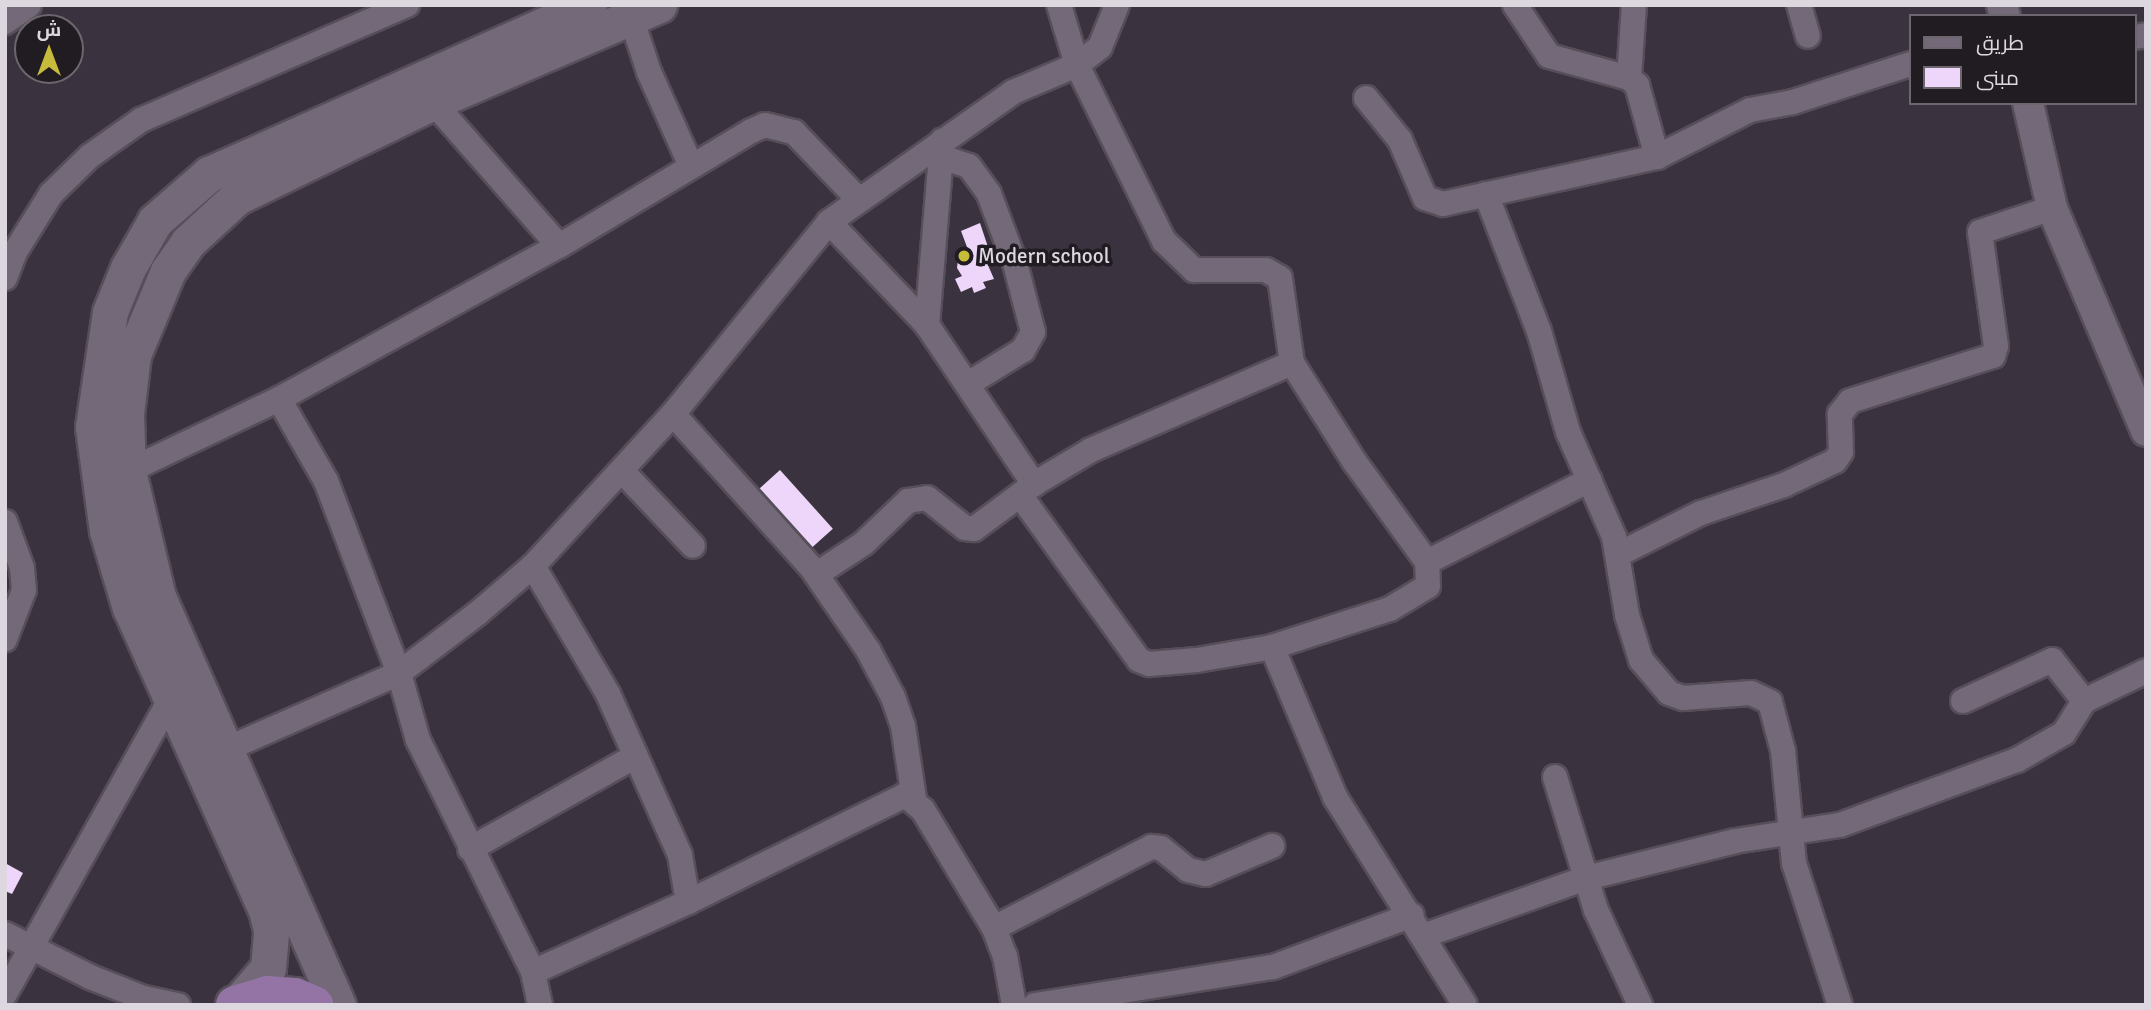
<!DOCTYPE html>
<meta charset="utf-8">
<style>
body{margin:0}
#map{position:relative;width:2151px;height:1010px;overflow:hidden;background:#3b3240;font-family:Signika,Cairo,sans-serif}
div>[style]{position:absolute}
.building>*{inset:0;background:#edd6fa;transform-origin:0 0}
.roads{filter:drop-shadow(2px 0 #564f5a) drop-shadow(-2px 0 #564f5a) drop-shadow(0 2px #564f5a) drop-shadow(0 -2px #564f5a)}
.minor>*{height:24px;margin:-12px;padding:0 12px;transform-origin:12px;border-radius:12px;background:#736978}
.tertiary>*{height:30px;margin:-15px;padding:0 15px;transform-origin:15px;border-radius:15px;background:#736978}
.secondary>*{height:35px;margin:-17.5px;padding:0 17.5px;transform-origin:17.5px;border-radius:17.5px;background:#736978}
.trunk>*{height:38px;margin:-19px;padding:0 19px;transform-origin:19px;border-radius:19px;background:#9374a4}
.dots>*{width:19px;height:19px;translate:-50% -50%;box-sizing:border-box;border:4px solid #201c22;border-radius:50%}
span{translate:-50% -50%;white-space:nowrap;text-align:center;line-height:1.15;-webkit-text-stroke:7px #201c22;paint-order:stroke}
.poi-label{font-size:21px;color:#ddd7e0}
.left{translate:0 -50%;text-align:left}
.frame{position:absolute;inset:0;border:7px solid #ddd7e0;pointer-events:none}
.legend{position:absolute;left:1909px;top:14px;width:228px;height:91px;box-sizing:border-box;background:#201c22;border:2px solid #6c676e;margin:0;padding:9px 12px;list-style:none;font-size:21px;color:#ddd7e0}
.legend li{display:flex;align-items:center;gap:14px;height:35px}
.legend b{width:35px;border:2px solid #6c676e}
.north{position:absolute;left:14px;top:14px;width:70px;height:70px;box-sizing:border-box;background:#201c22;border:2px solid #6c676e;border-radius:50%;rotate:0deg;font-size:19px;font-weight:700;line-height:28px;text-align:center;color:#ddd7e0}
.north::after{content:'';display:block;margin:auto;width:24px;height:32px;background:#c7bb3b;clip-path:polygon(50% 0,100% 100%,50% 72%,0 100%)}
</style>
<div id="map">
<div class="building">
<i style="clip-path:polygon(980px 223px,990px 253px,984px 256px,994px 279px,983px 282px,986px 288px,974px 293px,972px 287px,961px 292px,955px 279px,962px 276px,957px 268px,959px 250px,967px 247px,961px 231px)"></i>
<i style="left:780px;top:470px;width:79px;height:28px;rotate:48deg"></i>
<i style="clip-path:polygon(5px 863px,23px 873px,12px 894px,5px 891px)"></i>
</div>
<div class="roads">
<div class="minor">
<i style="left:1059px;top:5px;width:63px;rotate:73.3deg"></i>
<i style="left:1077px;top:65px;width:196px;rotate:63.7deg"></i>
<i style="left:1164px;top:241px;width:42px;rotate:44deg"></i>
<i style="left:1194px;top:270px;width:72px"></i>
<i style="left:1266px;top:270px;width:16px;rotate:30deg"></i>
<i style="left:1280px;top:278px;width:86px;rotate:82deg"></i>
<i style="left:1292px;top:363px;width:116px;rotate:57.7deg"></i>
<i style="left:1354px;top:461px;width:125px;rotate:54.1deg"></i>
<i style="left:1427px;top:562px;width:182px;rotate:-26.8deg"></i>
<i style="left:1515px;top:5px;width:61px;rotate:56.3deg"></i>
<i style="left:1549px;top:56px;width:83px;rotate:15.4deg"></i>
<i style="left:1629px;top:78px;width:11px;rotate:41deg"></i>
<i style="left:1637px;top:85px;width:75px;rotate:74.5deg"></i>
<i style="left:1799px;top:5px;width:32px;rotate:74deg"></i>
<i style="left:631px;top:17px;width:58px;rotate:71.9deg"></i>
<i style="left:649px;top:72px;width:103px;rotate:65.9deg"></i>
<i style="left:5px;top:22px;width:29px;rotate:-35deg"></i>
<i style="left:2135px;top:37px;width:11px;rotate:-10deg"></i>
<i style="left:1629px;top:78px;width:73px;rotate:-86.1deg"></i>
<i style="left:1366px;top:98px;width:54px;rotate:51deg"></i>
<i style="left:1400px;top:140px;width:63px;rotate:66.7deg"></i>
<i style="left:1425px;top:198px;width:19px;rotate:18deg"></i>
<i style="left:1443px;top:204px;width:219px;rotate:-12.4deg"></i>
<i style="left:1657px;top:157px;width:104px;rotate:-26.8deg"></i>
<i style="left:1750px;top:110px;width:44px;rotate:-10.5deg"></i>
<i style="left:1793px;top:102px;width:124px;rotate:-17.9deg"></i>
<i style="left:433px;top:102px;width:191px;rotate:48.8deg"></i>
<i style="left:941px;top:157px;width:29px;rotate:18deg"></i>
<i style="left:969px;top:166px;width:34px;rotate:54deg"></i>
<i style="left:989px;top:194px;width:74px;rotate:69.4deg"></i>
<i style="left:1015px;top:263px;width:71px;rotate:75.4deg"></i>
<i style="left:1033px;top:332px;width:21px;rotate:119deg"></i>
<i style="left:1023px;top:350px;width:65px;rotate:148.3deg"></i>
<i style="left:1486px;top:194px;width:147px;rotate:68.9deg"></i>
<i style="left:1539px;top:331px;width:105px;rotate:74deg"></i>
<i style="left:1568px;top:432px;width:115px;rotate:66.3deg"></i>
<i style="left:1614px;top:537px;width:79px;rotate:80.5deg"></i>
<i style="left:1627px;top:615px;width:47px;rotate:72.7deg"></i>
<i style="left:1641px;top:660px;width:43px;rotate:49.7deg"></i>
<i style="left:1669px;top:693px;width:15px;rotate:20deg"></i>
<i style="left:1683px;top:698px;width:68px;rotate:-4.2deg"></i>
<i style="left:1751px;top:693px;width:21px;rotate:25deg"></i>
<i style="left:1770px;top:702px;width:51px;rotate:75.1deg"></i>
<i style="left:1783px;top:751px;width:113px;rotate:84.4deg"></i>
<i style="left:1794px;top:863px;width:149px;rotate:72.1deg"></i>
<i style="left:829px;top:222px;width:142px;rotate:46.4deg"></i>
<i style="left:927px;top:325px;width:192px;rotate:56.1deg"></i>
<i style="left:1034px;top:484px;width:18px;rotate:142deg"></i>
<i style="left:1020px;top:495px;width:203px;rotate:54.2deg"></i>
<i style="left:1139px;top:660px;width:11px;rotate:22deg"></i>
<i style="left:1149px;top:664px;width:48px;rotate:-4.8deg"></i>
<i style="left:1197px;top:660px;width:76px;rotate:-9.8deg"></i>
<i style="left:1272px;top:647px;width:124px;rotate:-17.9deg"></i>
<i style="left:1390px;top:609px;width:44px;rotate:-31.2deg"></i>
<i style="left:1428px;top:586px;width:24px;rotate:-92deg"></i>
<i style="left:5px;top:278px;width:28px;rotate:-69deg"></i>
<i style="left:15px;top:252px;width:68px;rotate:-58.2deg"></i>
<i style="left:51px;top:194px;width:54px;rotate:-44.3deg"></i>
<i style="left:90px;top:156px;width:62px;rotate:-35.2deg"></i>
<i style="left:141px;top:120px;width:290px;rotate:-23.4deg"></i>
<i style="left:927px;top:325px;width:185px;rotate:-85.3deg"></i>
<i style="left:279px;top:399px;width:95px;rotate:60.2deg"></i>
<i style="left:326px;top:481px;width:205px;rotate:69.2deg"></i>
<i style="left:399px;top:673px;width:70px;rotate:74.2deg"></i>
<i style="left:418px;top:740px;width:259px;rotate:63.6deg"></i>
<i style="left:533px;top:972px;width:34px;rotate:78deg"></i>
<i style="left:673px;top:414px;width:206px;rotate:48deg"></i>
<i style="left:811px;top:567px;width:101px;rotate:55.5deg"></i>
<i style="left:868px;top:650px;width:53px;rotate:62deg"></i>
<i style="left:893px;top:697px;width:31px;rotate:71deg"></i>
<i style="left:903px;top:726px;width:74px;rotate:81.4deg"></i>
<i style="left:128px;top:471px;width:167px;rotate:-25.5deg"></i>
<i style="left:279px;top:399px;width:319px;rotate:-28.7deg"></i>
<i style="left:559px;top:246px;width:224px;rotate:-30.9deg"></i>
<i style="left:751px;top:131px;width:15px;rotate:-23deg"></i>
<i style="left:765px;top:125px;width:30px;rotate:14deg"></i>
<i style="left:794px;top:132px;width:94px;rotate:46.3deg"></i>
<i style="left:622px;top:471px;width:103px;rotate:46.6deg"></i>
<i style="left:1034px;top:484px;width:66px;rotate:-30.8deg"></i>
<i style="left:1091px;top:450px;width:219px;rotate:-23.4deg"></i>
<i style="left:5px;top:522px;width:49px;rotate:69.7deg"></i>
<i style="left:22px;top:568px;width:22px;rotate:85deg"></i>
<i style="left:24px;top:590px;width:53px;rotate:111.2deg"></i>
<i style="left:1619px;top:554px;width:92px;rotate:-26.6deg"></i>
<i style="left:1701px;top:513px;width:88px;rotate:-18.6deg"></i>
<i style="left:1784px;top:485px;width:56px;rotate:-25.2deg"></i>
<i style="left:1835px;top:461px;width:11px;rotate:-56deg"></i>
<i style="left:1841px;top:452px;width:38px;rotate:-92deg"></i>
<i style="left:1840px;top:414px;width:16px;rotate:-52deg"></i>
<i style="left:1850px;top:401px;width:150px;rotate:-17.5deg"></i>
<i style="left:1993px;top:356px;width:10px;rotate:-73deg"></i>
<i style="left:1996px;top:346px;width:115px;rotate:-98deg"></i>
<i style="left:1980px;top:232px;width:76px;rotate:-18.4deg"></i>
<i style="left:533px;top:566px;width:148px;rotate:59.6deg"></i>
<i style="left:608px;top:694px;width:176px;rotate:65.9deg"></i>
<i style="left:680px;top:855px;width:48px;rotate:80.3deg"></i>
<i style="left:817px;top:574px;width:56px;rotate:-33.4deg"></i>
<i style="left:864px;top:543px;width:61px;rotate:-43.7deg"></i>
<i style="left:908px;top:501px;width:19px;rotate:-9deg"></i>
<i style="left:927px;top:498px;width:48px;rotate:38.3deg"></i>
<i style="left:965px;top:528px;width:9px;rotate:6deg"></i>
<i style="left:974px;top:529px;width:57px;rotate:-36.5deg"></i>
<i style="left:1272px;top:647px;width:163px;rotate:67.2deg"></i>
<i style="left:1335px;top:797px;width:245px;rotate:58deg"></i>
<i style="left:1963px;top:701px;width:98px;rotate:-24.7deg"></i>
<i style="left:2052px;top:660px;width:52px;rotate:52deg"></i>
<i style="left:227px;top:749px;width:188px;rotate:-23.8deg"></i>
<i style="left:399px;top:673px;width:99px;rotate:-37.2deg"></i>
<i style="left:478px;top:613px;width:72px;rotate:-40.5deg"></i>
<i style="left:533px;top:566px;width:207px;rotate:-47.4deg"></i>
<i style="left:673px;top:414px;width:247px;rotate:-50.9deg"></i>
<i style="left:829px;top:222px;width:225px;rotate:-35.2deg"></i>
<i style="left:1013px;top:92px;width:69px;rotate:-22.9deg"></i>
<i style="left:1077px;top:65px;width:29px;rotate:-38deg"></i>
<i style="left:1100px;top:47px;width:45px;rotate:-68deg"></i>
<i style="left:1555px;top:777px;width:139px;rotate:72.9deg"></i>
<i style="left:1596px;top:910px;width:105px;rotate:65.1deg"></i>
<i style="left:470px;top:849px;width:190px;rotate:-29.3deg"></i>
<i style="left:994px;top:928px;width:177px;rotate:-27.3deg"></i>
<i style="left:1151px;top:847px;width:10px;rotate:6deg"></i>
<i style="left:1161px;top:848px;width:35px;rotate:39deg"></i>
<i style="left:1188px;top:870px;width:18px;rotate:13deg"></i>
<i style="left:1206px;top:874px;width:72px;rotate:-23deg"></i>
<i style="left:5px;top:934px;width:95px;rotate:26.8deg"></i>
<i style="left:90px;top:977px;width:58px;rotate:21.3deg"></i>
<i style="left:144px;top:998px;width:35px;rotate:12deg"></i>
<i style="left:1426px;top:935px;width:170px;rotate:-19.6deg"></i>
<i style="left:1586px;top:878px;width:154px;rotate:-13.9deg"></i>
<i style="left:1735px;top:841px;width:106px;rotate:-8.7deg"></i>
<i style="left:1840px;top:825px;width:189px;rotate:-20.2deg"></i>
<i style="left:2017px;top:760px;width:54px;rotate:-29.9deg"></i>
<i style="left:2064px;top:733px;width:38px;rotate:-58deg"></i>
<i style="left:2084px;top:701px;width:69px;rotate:-25.8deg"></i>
<i style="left:533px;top:972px;width:170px;rotate:-24.3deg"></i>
<i style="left:688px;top:902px;width:242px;rotate:-26.2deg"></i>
<i style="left:905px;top:795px;width:23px;rotate:40deg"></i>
<i style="left:923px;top:810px;width:138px;rotate:59deg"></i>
<i style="left:994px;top:928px;width:30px;rotate:69deg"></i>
<i style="left:1005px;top:956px;width:50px;rotate:79.6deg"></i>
<i style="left:5px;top:994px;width:339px;rotate:-60.7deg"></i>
<i style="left:1035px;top:1005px;width:241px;rotate:-9.1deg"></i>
<i style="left:1273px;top:967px;width:148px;rotate:-20.5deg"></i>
</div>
<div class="tertiary">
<i style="left:2002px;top:5px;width:11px;rotate:75deg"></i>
<i style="left:2028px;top:103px;width:108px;rotate:77.1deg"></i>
<i style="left:2052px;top:208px;width:242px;rotate:67.1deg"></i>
</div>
<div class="secondary">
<i style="left:238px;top:1003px;width:46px;rotate:-49.4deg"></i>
<i style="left:268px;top:968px;width:38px;rotate:-85deg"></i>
<i style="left:271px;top:930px;width:21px;rotate:-104deg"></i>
<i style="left:266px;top:910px;width:331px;rotate:-114.2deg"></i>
<i style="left:130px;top:608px;width:80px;rotate:-106.6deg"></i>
<i style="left:107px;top:531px;width:105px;rotate:-97.7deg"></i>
<i style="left:93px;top:427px;width:116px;rotate:-81.6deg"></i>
<i style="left:110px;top:312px;width:48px;rotate:-67.8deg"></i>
<i style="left:128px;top:268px;width:54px;rotate:-60.1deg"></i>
<i style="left:155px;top:221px;width:72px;rotate:-41deg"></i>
<i style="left:209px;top:174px;width:416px;rotate:-24deg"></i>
<i style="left:338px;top:1005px;width:446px;rotate:-113.8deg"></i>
<i style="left:158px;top:597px;width:130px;rotate:-103.4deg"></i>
<i style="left:128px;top:471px;width:57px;rotate:-92deg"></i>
<i style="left:126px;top:414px;width:59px;rotate:-83.2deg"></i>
<i style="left:133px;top:355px;width:91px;rotate:-67.4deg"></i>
<i style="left:168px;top:271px;width:35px;rotate:-55deg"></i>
<i style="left:188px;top:242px;width:67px;rotate:-42.6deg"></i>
<i style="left:237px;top:197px;width:218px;rotate:-25.9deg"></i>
<i style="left:433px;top:102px;width:246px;rotate:-23.2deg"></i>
</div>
<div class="trunk">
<i style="left:235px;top:1005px;width:34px;rotate:-17deg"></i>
<i style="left:267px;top:995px;width:28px;rotate:4deg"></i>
<i style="left:295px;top:997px;width:21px;rotate:23deg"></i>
</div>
</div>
<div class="dots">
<i style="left:964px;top:256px;background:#c7bb3b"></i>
</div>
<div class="poi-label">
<span class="left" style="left:978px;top:256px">Modern school</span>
</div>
<div class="frame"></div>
<ul class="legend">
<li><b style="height:9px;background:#736978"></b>طريق</li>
<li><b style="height:19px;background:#edd6fa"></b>مبنى</li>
</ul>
<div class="north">ش</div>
</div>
